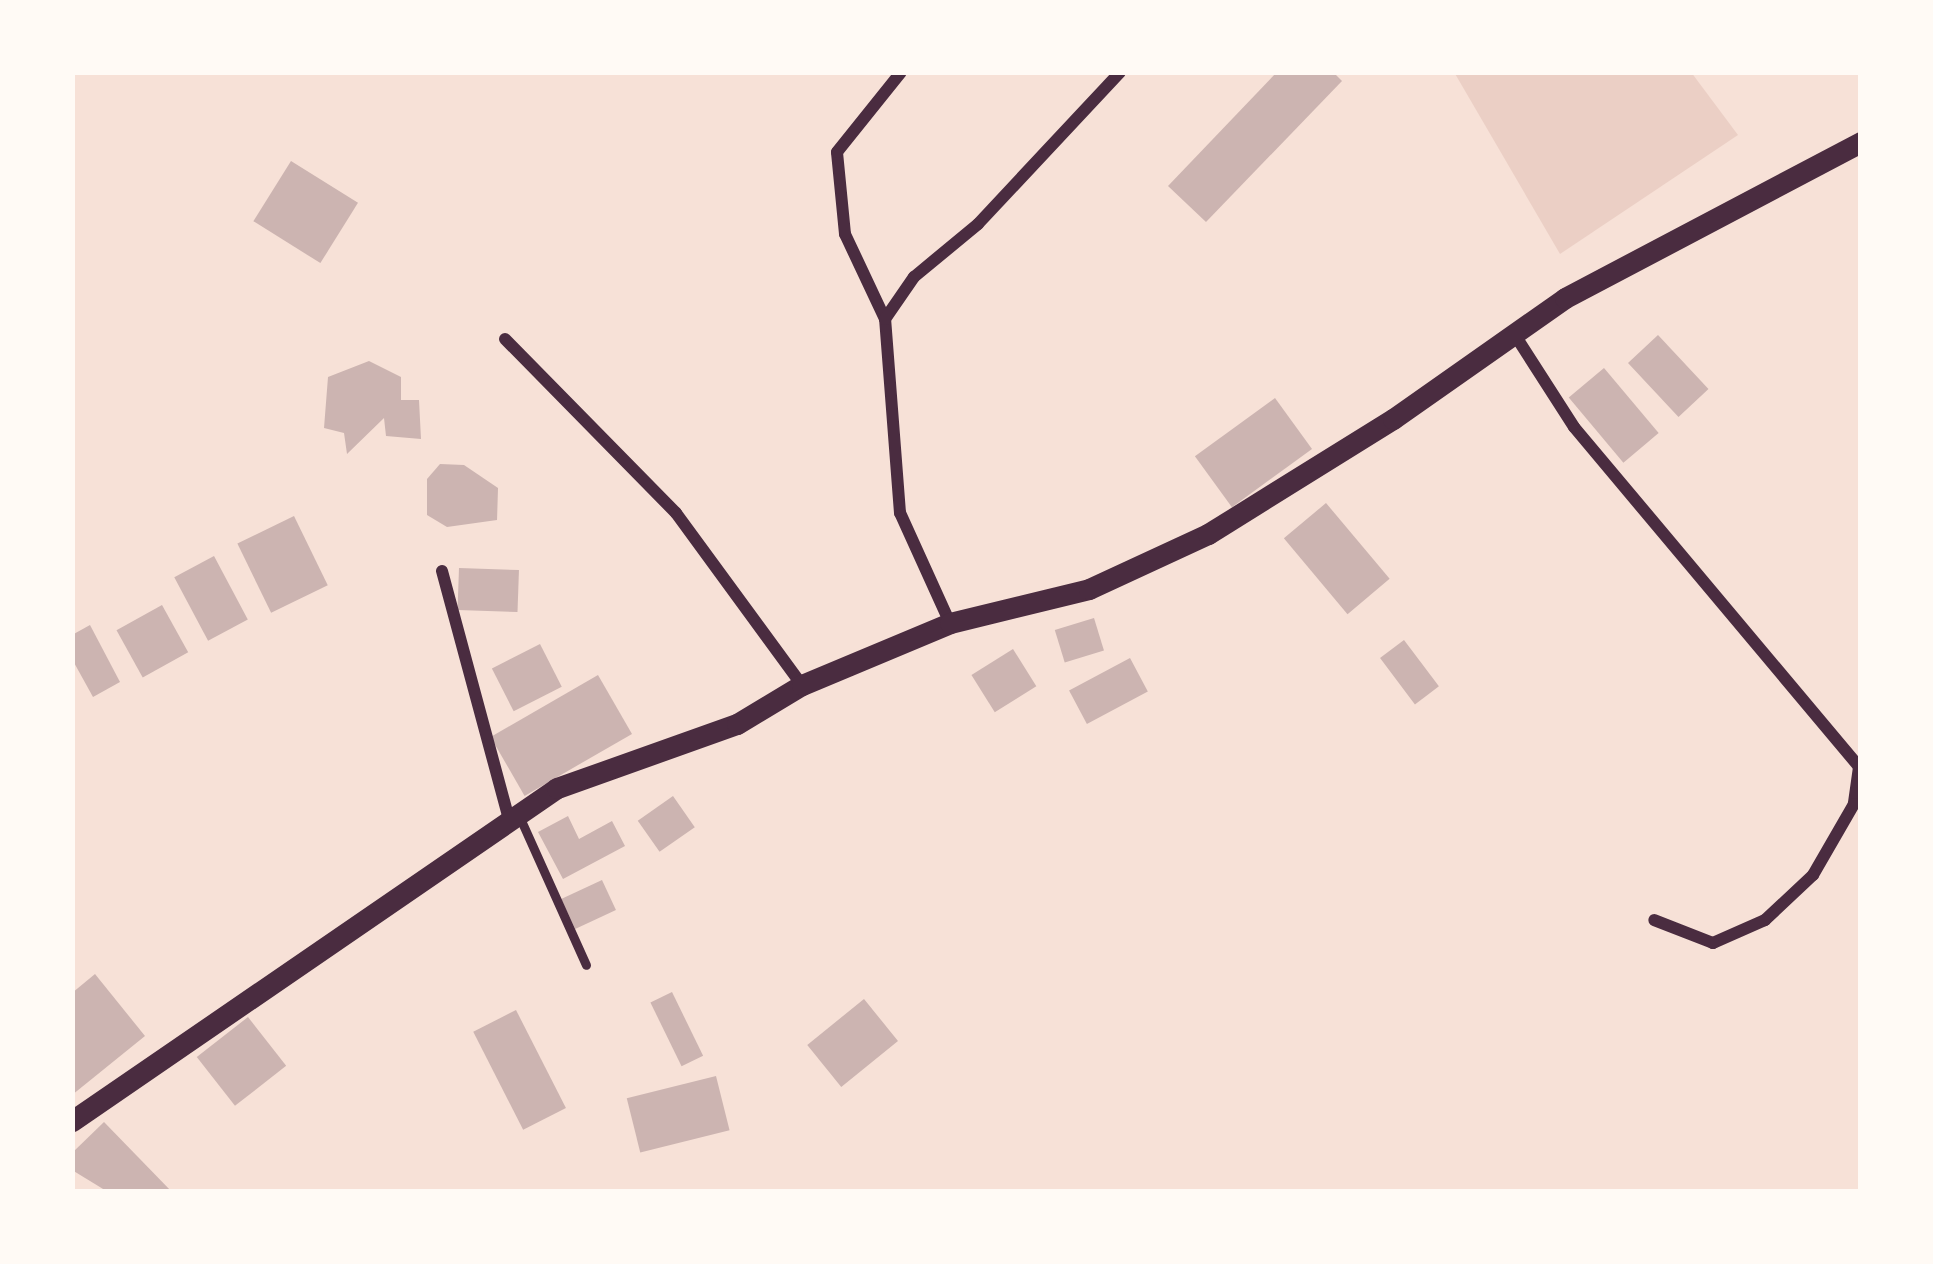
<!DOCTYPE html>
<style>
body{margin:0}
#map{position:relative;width:1933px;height:1264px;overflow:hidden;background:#f7e1d7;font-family:Spectral,serif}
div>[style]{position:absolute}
.green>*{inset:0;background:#ebcfc5}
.building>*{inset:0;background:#ccb4b1;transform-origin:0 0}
.service>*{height:9px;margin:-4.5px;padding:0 4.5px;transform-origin:4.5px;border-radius:4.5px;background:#4a2c40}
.minor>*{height:12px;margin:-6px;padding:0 6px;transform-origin:6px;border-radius:6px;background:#4a2c40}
.tertiary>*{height:21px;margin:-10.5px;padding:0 10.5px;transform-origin:10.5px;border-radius:10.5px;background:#4a2c40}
span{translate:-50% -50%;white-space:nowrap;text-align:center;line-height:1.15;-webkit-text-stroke:12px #fffaf5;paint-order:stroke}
.frame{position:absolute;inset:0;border:75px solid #fffaf5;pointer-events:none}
</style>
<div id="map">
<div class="green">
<i style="clip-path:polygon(1454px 72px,1691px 72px,1738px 135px,1560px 254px)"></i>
</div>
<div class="building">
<i style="clip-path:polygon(1277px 72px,1333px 72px,1342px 81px,1206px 222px,1168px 186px)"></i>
<i style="left:291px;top:161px;width:79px;height:71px;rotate:32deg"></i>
<i style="left:1658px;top:335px;width:74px;height:41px;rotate:47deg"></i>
<i style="clip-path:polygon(369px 361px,401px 377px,401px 400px,419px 400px,421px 439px,386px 436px,384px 418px,347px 454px,344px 433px,324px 428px,328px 377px)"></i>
<i style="left:1604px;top:368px;width:85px;height:46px;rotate:50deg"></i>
<i style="left:1275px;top:398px;width:63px;height:99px;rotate:54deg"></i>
<i style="clip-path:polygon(440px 464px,464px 465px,498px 488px,497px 520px,447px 527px,427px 515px,427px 479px)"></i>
<i style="left:1326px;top:503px;width:99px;height:55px;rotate:50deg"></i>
<i style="left:294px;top:516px;width:77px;height:63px;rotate:64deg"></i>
<i style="left:214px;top:556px;width:72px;height:45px;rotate:62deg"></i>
<i style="left:459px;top:568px;width:60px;height:42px;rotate:2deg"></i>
<i style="left:162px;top:605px;width:54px;height:52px;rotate:61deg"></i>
<i style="left:1094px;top:618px;width:34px;height:41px;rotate:73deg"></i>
<i style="clip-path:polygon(90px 625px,120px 682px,93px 697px,72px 659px,72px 635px)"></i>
<i style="left:1404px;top:640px;width:58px;height:30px;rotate:53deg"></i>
<i style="left:540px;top:644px;width:48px;height:54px;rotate:63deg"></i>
<i style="left:1013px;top:649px;width:44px;height:49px;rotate:58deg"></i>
<i style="left:1130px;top:658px;width:38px;height:69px;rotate:62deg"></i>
<i style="left:598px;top:675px;width:68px;height:124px;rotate:60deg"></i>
<i style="left:673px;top:796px;width:38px;height:43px;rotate:55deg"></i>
<i style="clip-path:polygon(568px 816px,579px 839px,612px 821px,625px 846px,563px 879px,538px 832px)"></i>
<i style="left:602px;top:880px;width:33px;height:45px;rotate:65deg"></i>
<i style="clip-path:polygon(95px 974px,145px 1036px,72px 1095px,72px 993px)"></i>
<i style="left:672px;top:992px;width:71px;height:24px;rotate:64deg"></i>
<i style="left:864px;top:999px;width:54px;height:73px;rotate:51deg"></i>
<i style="left:516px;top:1010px;width:110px;height:48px;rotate:63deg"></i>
<i style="left:248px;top:1017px;width:62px;height:65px;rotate:52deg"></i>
<i style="left:716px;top:1076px;width:56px;height:92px;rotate:76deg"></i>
<i style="clip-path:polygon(104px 1122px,172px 1192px,108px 1192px,72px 1170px,72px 1153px)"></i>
</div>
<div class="service">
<i style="left:520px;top:818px;width:161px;rotate:65.8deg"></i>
</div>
<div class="minor">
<i style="left:885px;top:319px;width:94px;rotate:-115.2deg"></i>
<i style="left:845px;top:234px;width:82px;rotate:-95.6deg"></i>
<i style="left:837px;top:152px;width:102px;rotate:-51.3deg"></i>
<i style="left:1515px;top:335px;width:109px;rotate:57.3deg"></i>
<i style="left:1574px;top:427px;width:444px;rotate:50deg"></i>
<i style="left:1859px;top:767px;width:37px;rotate:98deg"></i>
<i style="left:1854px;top:804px;width:82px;rotate:120deg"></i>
<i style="left:1813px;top:875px;width:66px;rotate:136.8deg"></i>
<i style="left:1765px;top:920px;width:57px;rotate:156.1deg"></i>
<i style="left:1713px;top:943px;width:63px;rotate:-158.7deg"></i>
<i style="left:505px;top:339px;width:244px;rotate:45.5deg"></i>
<i style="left:676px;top:513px;width:213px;rotate:53.8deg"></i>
<i style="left:442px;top:571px;width:257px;rotate:74.9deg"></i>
<i style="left:950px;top:623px;width:121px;rotate:-114.4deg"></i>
<i style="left:900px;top:513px;width:195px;rotate:-94.4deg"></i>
<i style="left:885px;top:319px;width:51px;rotate:-55.4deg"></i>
<i style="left:914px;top:277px;width:83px;rotate:-39.6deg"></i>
<i style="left:978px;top:224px;width:208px;rotate:-46.9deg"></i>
</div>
<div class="tertiary">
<i style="left:72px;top:1121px;width:588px;rotate:-34.47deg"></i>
<i style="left:557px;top:788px;width:191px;rotate:-19.6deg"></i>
<i style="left:737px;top:724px;width:76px;rotate:-31deg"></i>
<i style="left:802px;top:685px;width:160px;rotate:-22.7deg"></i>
<i style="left:950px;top:623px;width:143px;rotate:-13.7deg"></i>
<i style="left:1089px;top:589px;width:131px;rotate:-24.8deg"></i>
<i style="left:1208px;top:534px;width:218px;rotate:-31.9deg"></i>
<i style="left:1393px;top:419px;width:210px;rotate:-35.1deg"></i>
<i style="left:1565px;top:298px;width:335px;rotate:-27.8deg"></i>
</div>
<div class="frame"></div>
</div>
